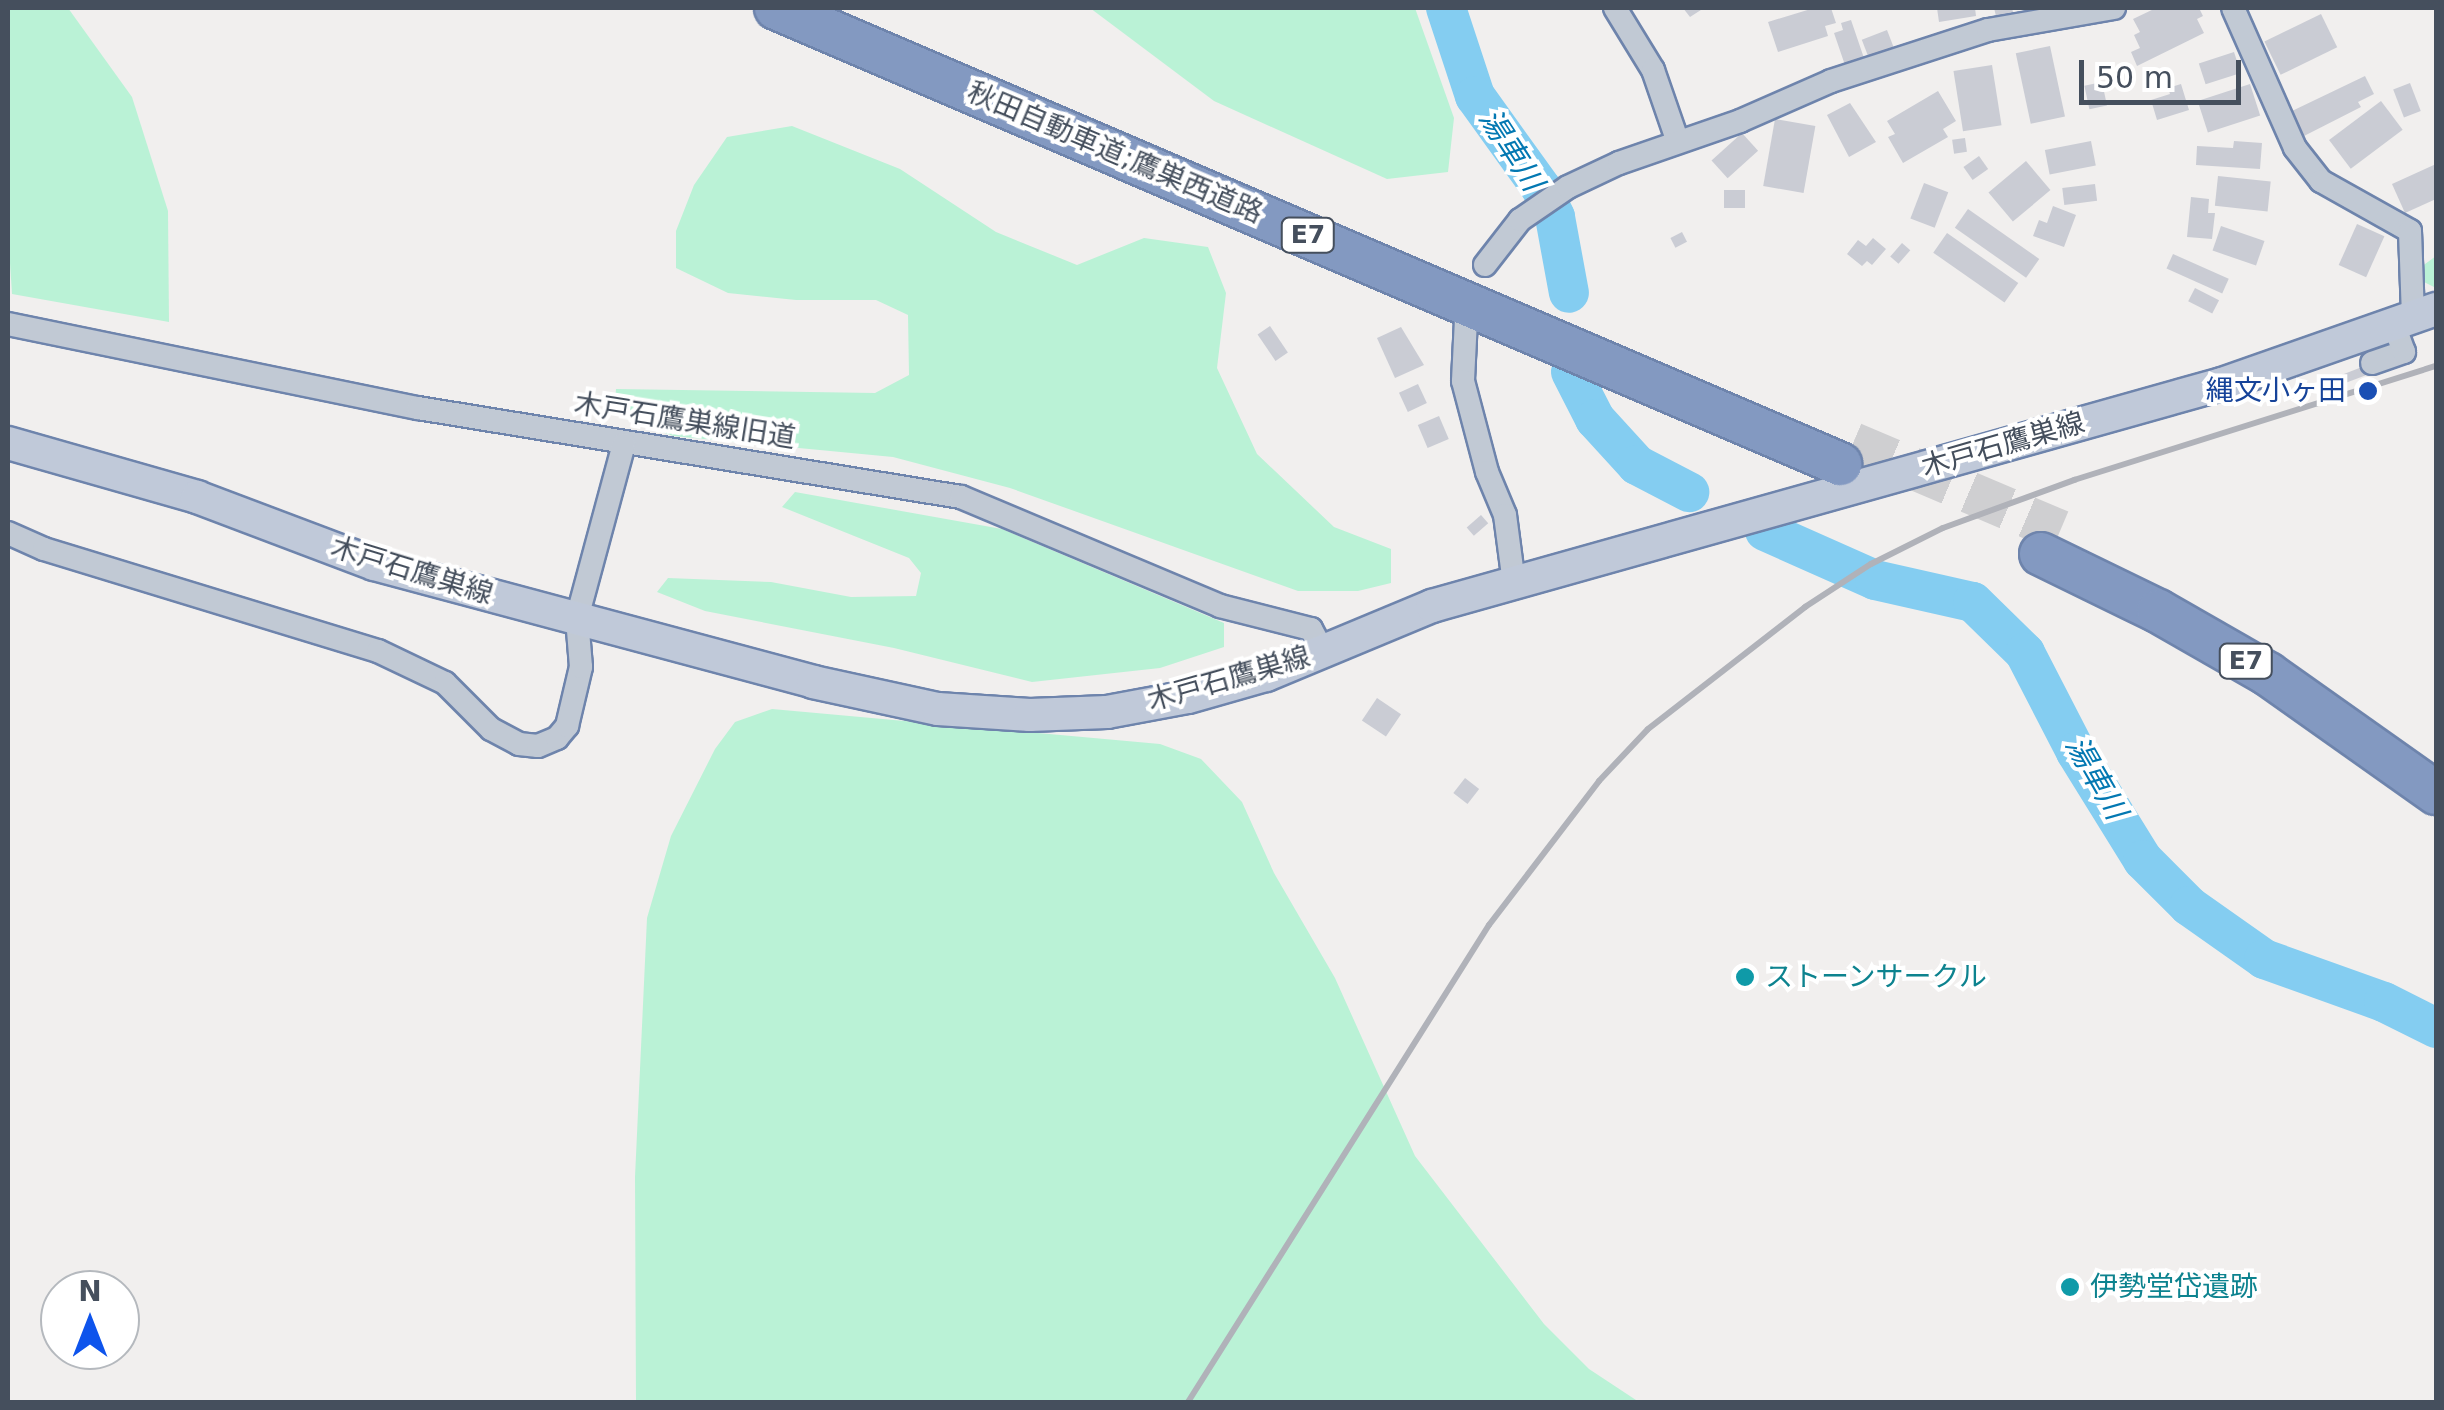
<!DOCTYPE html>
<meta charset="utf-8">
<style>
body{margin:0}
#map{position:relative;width:2444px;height:1410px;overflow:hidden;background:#f1efee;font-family:"DejaVu Sans","Noto Sans JP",sans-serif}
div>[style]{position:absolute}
.green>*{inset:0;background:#baf2d6}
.river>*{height:40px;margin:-20px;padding:0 20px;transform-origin:20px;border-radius:20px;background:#84cdf1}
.building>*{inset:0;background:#caccd4;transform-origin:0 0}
.highway-tunnel>*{height:42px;margin-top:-21px;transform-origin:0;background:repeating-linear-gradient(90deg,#cfcfd1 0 42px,transparent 0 63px)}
.roads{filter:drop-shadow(2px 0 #6e84ac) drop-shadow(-2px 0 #6e84ac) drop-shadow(0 2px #6e84ac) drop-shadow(0 -2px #6e84ac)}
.street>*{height:22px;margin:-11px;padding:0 11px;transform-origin:11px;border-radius:11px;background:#c1c9d4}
.secondary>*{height:32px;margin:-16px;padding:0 16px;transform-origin:16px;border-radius:16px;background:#c0c9d9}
.highway>*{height:42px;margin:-21px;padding:0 21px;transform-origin:21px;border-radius:21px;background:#8399c1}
.rail>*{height:6px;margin:-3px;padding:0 3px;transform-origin:3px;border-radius:3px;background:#b0b2b9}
.dots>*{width:28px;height:28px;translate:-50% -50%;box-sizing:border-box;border:5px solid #fff;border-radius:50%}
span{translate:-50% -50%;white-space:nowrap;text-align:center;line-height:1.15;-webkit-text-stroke:8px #fff;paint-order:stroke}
.shield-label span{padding:2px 8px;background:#fff;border:2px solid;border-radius:8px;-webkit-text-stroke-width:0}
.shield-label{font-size:25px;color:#454f5d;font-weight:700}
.street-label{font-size:28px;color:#454f5d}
.transit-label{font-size:28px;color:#164399}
.right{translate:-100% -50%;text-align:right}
.culture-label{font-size:28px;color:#0d838f}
.left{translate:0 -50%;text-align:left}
.water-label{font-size:30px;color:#0378b2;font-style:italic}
.frame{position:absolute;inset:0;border:10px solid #454f5d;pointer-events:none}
.north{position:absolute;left:40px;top:1270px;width:100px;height:100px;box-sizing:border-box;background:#fff;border:2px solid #b5b9be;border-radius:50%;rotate:0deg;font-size:28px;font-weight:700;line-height:40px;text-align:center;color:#454f5d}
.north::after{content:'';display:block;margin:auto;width:35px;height:45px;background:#0e54ec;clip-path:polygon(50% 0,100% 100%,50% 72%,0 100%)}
.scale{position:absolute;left:2079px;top:60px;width:162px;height:45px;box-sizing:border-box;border:5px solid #454f5d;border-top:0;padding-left:12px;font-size:30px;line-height:35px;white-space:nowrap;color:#454f5d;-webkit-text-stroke:8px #fff;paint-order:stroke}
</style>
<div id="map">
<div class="green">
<i style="clip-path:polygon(8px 8px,68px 8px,132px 97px,168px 211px,169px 322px,12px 294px,8px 232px)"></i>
<i style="clip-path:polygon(1090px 8px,1415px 8px,1454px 118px,1448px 172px,1387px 179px,1214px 101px)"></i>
<i style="clip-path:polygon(792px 126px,900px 169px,996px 232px,1077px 265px,1144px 238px,1208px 247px,1226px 293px,1217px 368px,1257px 454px,1334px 527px,1391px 549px,1391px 583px,1358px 591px,1298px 591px,1010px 488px,893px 457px,673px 436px,614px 414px,616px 389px,875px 393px,909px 375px,908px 315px,876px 300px,796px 300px,728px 293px,676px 268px,676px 231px,694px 185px,727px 137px)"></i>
<i style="clip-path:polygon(2436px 256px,2436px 288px,2424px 282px,2421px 267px)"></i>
<i style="clip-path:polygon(795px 492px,1002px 529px,1224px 623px,1224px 647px,1160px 668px,1032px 682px,894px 648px,705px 611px,657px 592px,668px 578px,771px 582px,851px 597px,916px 596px,921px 573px,909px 558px,782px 507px)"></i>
<i style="clip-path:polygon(772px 709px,1160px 744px,1201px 759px,1242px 802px,1274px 873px,1335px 978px,1415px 1156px,1544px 1324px,1589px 1369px,1639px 1402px,636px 1402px,635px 1177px,647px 918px,671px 836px,715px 749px,735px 722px)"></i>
</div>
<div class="river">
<i style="left:1446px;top:8px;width:93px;rotate:71.8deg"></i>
<i style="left:1475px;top:96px;width:113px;rotate:54.3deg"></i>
<i style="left:1541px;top:188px;width:32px;rotate:64deg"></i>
<i style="left:1555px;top:217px;width:77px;rotate:79.6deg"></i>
<i style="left:1571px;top:372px;width:53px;rotate:62.9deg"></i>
<i style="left:1595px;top:419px;width:62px;rotate:47.6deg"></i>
<i style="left:1637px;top:465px;width:59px;rotate:27.4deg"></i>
<i style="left:1765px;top:531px;width:120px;rotate:24deg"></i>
<i style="left:1875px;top:580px;width:100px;rotate:12.7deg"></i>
<i style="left:1973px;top:602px;width:73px;rotate:44.4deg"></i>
<i style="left:2025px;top:653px;width:111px;rotate:62.7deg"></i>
<i style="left:2076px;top:752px;width:127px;rotate:58.2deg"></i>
<i style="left:2143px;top:860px;width:65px;rotate:45deg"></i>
<i style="left:2189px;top:906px;width:92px;rotate:35.2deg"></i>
<i style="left:2264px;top:959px;width:127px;rotate:19.7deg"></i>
<i style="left:2384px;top:1002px;width:58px;rotate:26.6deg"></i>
</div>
<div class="building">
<i style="clip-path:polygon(1683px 8px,1704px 8px,1690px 17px)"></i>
<i style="clip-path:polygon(1814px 8px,1831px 8px,1836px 23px,1825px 26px,1828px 36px,1778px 52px,1768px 22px)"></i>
<i style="clip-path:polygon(1937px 8px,1975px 8px,1976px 16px,1939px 22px)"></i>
<i style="clip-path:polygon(1994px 8px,2012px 8px,2013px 12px,1996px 16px)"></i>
<i style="clip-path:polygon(2156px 8px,2199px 8px,2203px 16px,2197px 19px,2204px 33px,2137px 66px,2131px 52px,2140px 48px,2134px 35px,2140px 32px,2133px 19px)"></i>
<i style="left:2321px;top:14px;width:37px;height:63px;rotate:64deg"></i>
<i style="clip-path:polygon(1851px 20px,1866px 64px,1847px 71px,1834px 33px,1843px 30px,1841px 23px)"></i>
<i style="left:1887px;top:30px;width:22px;height:27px;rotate:69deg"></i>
<i style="left:2050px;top:46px;width:72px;height:35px;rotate:78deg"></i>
<i style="left:2234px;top:52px;width:22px;height:37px;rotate:72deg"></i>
<i style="left:1992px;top:65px;width:61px;height:39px;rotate:81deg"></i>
<i style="clip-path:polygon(2365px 76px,2374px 94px,2358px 102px,2361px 107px,2304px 136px,2292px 111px)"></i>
<i style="left:2102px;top:82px;width:24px;height:18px;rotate:78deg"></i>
<i style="left:2410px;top:83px;width:30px;height:18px;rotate:69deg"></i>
<i style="clip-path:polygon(2181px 84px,2189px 110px,2157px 120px,2151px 100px,2170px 94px,2168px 88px)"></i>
<i style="left:2250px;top:84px;width:33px;height:55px;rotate:72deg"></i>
<i style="clip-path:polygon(1938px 91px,1956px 121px,1943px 129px,1948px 137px,1903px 163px,1888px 137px,1895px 134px,1887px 121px)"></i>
<i style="left:2381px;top:101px;width:36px;height:65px;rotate:53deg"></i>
<i style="clip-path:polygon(1850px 103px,1876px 142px,1849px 157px,1827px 115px)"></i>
<i style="left:1775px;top:119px;width:41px;height:68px;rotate:10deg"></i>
<i style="left:1742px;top:133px;width:24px;height:41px;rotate:48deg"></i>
<i style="left:1965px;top:138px;width:14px;height:13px;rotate:82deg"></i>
<i style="left:2091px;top:141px;width:25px;height:47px;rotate:79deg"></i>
<i style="clip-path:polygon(2234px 141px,2262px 143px,2260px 169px,2196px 165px,2197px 146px,2233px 148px)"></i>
<i style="left:1979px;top:156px;width:16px;height:19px;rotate:55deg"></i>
<i style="left:2026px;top:161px;width:38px;height:49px;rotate:50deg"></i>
<i style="clip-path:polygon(2436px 164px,2436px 199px,2405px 213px,2392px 184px)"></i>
<i style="left:2218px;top:176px;width:53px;height:30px;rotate:6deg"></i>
<i style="left:1924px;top:183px;width:26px;height:38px;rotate:21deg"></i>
<i style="left:2095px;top:184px;width:17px;height:33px;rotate:83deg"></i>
<i style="left:1724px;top:190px;width:21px;height:18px"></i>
<i style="clip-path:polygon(2191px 197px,2209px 199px,2208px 213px,2215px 213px,2212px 239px,2187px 237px)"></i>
<i style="clip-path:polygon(2053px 206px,2076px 215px,2064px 247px,2033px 236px,2039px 220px,2047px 223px)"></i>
<i style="left:1968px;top:209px;width:87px;height:23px;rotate:35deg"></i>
<i style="left:2357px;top:224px;width:30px;height:45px;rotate:24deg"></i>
<i style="left:2221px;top:226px;width:46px;height:26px;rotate:19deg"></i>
<i style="left:1682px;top:232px;width:11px;height:13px;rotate:63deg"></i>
<i style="left:1947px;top:233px;width:87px;height:24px;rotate:35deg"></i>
<i style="clip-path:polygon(1873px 238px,1886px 249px,1872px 265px,1867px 261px,1862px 266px,1847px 254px,1858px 240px,1866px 246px)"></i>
<i style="left:1902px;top:243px;width:11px;height:18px;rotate:41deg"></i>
<i style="left:2173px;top:254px;width:61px;height:16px;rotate:24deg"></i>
<i style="left:2195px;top:288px;width:27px;height:15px;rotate:27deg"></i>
<i style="left:1270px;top:326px;width:32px;height:15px;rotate:56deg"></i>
<i style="clip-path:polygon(1401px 327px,1424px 365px,1395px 378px,1377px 338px)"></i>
<i style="left:2362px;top:367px;width:9px;height:27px;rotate:69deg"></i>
<i style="left:1418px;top:384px;width:21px;height:21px;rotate:65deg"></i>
<i style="left:1439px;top:416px;width:25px;height:23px;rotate:67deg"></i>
<i style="left:1481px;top:515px;width:11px;height:19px;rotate:49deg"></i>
<i style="left:1377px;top:698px;width:29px;height:27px;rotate:34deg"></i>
<i style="left:1465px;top:778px;width:18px;height:19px;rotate:38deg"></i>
</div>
<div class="highway-tunnel">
<i style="left:1853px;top:443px;width:225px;rotate:23deg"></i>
</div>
<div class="roads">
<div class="street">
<i style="left:1615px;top:8px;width:73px;rotate:58.5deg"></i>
<i style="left:1653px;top:70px;width:76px;rotate:70.9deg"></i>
<i style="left:2233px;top:8px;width:153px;rotate:66.1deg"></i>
<i style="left:2295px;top:148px;width:42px;rotate:51.8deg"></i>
<i style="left:2321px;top:181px;width:102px;rotate:29.3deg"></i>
<i style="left:2410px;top:231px;width:85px;rotate:88deg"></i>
<i style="left:1485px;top:265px;width:57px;rotate:-52.1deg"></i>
<i style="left:1520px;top:220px;width:58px;rotate:-34.5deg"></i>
<i style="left:1568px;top:187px;width:56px;rotate:-25.2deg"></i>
<i style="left:1619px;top:163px;width:128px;rotate:-19.1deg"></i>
<i style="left:1740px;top:121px;width:99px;rotate:-23.7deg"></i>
<i style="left:1831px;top:81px;width:165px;rotate:-18deg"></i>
<i style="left:1988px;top:30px;width:128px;rotate:-9.9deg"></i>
<i style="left:1466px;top:319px;width:62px;rotate:92.8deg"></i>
<i style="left:1463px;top:381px;width:94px;rotate:75.2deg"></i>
<i style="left:1487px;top:472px;width:47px;rotate:67.3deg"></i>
<i style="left:1505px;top:515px;width:69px;rotate:82.5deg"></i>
<i style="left:8px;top:324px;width:419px;rotate:11.6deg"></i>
<i style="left:418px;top:408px;width:550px;rotate:9.31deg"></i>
<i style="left:961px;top:497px;width:281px;rotate:22.8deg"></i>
<i style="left:1220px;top:606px;width:94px;rotate:14.2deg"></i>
<i style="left:1311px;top:629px;width:26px;rotate:62deg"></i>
<i style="left:2372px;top:363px;width:34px;rotate:-19deg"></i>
<i style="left:2404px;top:352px;width:15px;rotate:-110deg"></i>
<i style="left:8px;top:533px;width:39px;rotate:24deg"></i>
<i style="left:44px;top:549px;width:349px;rotate:17deg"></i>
<i style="left:378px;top:651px;width:74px;rotate:25.5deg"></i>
<i style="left:445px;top:683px;width:65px;rotate:45deg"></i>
<i style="left:491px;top:729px;width:32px;rotate:28deg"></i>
<i style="left:519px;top:744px;width:19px;rotate:6deg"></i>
<i style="left:538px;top:746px;width:21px;rotate:-23deg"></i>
<i style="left:557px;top:738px;width:16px;rotate:-50deg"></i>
<i style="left:567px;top:726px;width:61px;rotate:-76.7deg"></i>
<i style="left:581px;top:667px;width:49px;rotate:-94.7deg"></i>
<i style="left:577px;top:618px;width:180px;rotate:-74.9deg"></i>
</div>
<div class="secondary">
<i style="left:8px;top:443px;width:197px;rotate:15.9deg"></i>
<i style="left:197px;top:497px;width:189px;rotate:20.7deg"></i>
<i style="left:374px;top:564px;width:455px;rotate:15deg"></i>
<i style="left:813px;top:682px;width:128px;rotate:12.2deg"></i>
<i style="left:938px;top:709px;width:92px;rotate:3.7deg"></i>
<i style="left:1030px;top:715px;width:77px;rotate:-2.2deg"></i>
<i style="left:1107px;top:712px;width:82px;rotate:-10.5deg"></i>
<i style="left:1188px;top:697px;width:81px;rotate:-15.8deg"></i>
<i style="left:1266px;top:675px;width:180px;rotate:-22.6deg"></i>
<i style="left:1432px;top:606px;width:821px;rotate:-15.7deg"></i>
<i style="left:2222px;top:384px;width:227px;rotate:-19.3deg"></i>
</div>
<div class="highway">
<i style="left:776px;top:8px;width:1158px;rotate:23.2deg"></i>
<i style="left:2041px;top:554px;width:130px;rotate:26deg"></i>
<i style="left:2158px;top:611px;width:127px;rotate:29.8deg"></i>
<i style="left:2268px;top:674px;width:206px;rotate:35.3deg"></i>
</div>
</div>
<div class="rail">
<i style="left:1188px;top:1402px;width:564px;rotate:-57.75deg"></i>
<i style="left:1489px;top:925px;width:181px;rotate:-52.6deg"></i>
<i style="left:1599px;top:781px;width:71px;rotate:-46.7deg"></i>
<i style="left:1648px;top:729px;width:199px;rotate:-37.8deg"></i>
<i style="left:1805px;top:607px;width:79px;rotate:-33.1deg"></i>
<i style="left:1871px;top:564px;width:80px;rotate:-26.6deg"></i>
<i style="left:1943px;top:528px;width:140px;rotate:-20.1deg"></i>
<i style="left:2074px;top:480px;width:380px;rotate:-17.5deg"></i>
</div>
<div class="dots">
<i style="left:2368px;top:391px;background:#1a4fb4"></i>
<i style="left:1745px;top:977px;background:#0f9aa8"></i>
<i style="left:2070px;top:1287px;background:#0f9aa8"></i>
</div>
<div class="shield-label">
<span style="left:1308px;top:235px">E7</span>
<span style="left:2246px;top:661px">E7</span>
</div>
<div class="street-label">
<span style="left:1115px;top:153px;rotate:23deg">秋田自動車道;鷹巣西道路</span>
<span style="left:685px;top:421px;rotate:9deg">木戸石鷹巣線旧道</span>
<span style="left:2003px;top:445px;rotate:-16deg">木戸石鷹巣線</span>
<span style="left:412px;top:571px;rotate:17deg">木戸石鷹巣線</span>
<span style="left:1229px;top:679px;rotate:-16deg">木戸石鷹巣線</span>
</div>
<div class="transit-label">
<span class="right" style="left:2346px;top:391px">縄文小ヶ田</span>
</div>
<div class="culture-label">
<span class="left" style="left:1765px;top:977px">ストーンサークル</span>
<span class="left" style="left:2090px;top:1287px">伊勢堂岱遺跡</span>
</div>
<div class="water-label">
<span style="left:1511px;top:150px;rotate:57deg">湯車川</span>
<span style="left:2096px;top:778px;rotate:60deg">湯車川</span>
</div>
<div class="frame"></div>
<div class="north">N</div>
<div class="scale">50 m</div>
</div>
